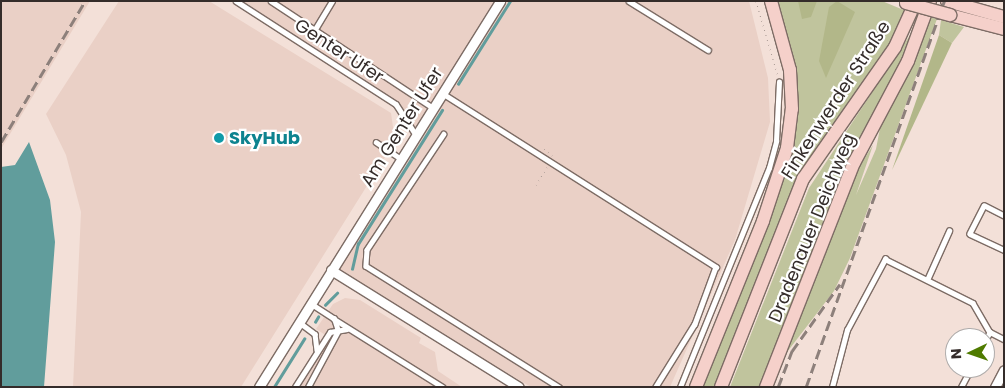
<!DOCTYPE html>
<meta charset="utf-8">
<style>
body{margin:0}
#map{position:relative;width:1005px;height:388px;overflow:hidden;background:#f3e0d8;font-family:Poppins,sans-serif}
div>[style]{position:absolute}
.built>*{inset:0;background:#ead0c6}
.green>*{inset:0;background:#c0c49d}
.forest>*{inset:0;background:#b2b789}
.water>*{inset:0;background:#619d9c}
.stream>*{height:2.5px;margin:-1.25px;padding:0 1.25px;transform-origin:1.25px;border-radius:1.25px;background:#619d9c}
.path>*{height:1px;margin-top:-0.5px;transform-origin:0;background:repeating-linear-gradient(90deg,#a79892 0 1px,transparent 0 5px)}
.roads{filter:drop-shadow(1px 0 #7d6c65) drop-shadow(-1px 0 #7d6c65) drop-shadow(0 1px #7d6c65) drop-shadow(0 -1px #7d6c65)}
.lane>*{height:4.5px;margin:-2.25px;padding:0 2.25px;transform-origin:2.25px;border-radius:2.25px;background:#fff}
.street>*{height:9px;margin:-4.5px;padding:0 4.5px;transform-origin:4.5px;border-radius:4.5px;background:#fff}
.secondary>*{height:12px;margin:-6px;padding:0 6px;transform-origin:6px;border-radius:6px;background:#f5d0ca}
.rail>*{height:2.5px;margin-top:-1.25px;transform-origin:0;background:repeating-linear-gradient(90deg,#8d807b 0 10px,transparent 0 15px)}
.bridges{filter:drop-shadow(1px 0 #7d6c65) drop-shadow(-1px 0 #7d6c65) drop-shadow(0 1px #7d6c65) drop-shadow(0 -1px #7d6c65)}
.secondary-bridge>*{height:12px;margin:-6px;padding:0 6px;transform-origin:6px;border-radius:6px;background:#f5d0ca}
.dots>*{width:14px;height:14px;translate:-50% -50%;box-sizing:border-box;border:2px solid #fff;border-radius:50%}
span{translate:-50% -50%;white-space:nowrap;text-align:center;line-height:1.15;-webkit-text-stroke:4.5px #fff;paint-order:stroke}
.street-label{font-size:18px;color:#342c2a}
.culture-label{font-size:18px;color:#0d838f;font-weight:700}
.left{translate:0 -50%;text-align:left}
.frame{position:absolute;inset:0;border:2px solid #342c2a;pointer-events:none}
.north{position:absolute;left:945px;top:328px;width:50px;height:50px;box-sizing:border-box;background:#fff;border:1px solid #aeabaa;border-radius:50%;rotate:267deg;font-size:14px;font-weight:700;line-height:20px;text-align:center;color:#342c2a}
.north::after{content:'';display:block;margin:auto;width:18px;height:22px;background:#4f7b00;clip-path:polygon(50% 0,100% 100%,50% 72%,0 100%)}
</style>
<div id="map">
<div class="built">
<i style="clip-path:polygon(1px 1px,90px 1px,1px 149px)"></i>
<i style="clip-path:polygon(119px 1px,209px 1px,391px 113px,395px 141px,241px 387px,73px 387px,81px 212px,66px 155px,46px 114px)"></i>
<i style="clip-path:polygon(240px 1px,749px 1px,768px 78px,770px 122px,735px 240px,670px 387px,531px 387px,331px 270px,416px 135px,395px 103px)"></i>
<i style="clip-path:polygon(345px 298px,360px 300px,421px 338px,419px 343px,435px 352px,438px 371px,462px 387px,298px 387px,330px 338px,316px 329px,333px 304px)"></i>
</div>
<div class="green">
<i style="clip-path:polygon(777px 1px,882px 1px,906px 11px,884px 55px,807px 162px,784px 209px,716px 387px,702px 387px,792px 153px,798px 118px,796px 82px)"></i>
<i style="clip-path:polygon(930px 17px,937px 19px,850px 258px,834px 291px,784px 356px,854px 175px,873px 145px,856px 195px,876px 149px,881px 123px)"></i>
<i style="clip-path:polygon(941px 20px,964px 27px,952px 43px,939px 35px)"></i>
<i style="clip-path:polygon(914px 29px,761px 387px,730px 387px,809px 188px)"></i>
</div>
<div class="forest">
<i style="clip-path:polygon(798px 1px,817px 1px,811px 17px,802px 19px)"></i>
<i style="clip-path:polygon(837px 1px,855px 12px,826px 78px,819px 61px,829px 7px)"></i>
<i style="clip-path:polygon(939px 35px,952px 43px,892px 170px)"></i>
</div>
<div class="water">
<i style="clip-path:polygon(29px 142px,50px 200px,55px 242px,44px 387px,1px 387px,1px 167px,15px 165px)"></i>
</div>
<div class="stream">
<i style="left:458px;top:84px;width:98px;rotate:-57.9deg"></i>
<i style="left:352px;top:269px;width:26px;rotate:-77deg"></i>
<i style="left:358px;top:244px;width:158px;rotate:-57.9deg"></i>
<i style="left:325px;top:305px;width:17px;rotate:-45deg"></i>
<i style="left:315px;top:322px;width:6px;rotate:-59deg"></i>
<i style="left:274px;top:387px;width:57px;rotate:-58deg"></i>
</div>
<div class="path">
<i style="left:756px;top:1px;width:78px;rotate:73.7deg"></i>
<i style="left:544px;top:149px;width:13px;rotate:39deg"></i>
<i style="left:536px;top:185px;width:22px;rotate:-58deg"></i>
</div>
<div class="roads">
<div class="lane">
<i style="left:236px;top:1px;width:190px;rotate:32.8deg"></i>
<i style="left:396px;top:104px;width:37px;rotate:57deg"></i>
<i style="left:271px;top:1px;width:194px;rotate:33.4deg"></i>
<i style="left:629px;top:1px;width:93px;rotate:31.8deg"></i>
<i style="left:314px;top:31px;width:35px;rotate:-59deg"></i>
<i style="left:442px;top:93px;width:325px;rotate:32.4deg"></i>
<i style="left:716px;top:267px;width:61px;rotate:110.2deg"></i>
<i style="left:695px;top:324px;width:74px;rotate:121.8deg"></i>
<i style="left:444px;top:134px;width:139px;rotate:123.6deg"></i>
<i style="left:367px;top:250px;width:16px;rotate:94deg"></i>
<i style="left:366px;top:266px;width:228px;rotate:32.1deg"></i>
<i style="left:376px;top:142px;width:30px;rotate:34deg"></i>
<i style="left:1004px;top:216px;width:22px;rotate:-153deg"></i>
<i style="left:984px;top:206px;width:31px;rotate:117deg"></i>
<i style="left:970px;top:234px;width:38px;rotate:25deg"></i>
<i style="left:927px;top:280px;width:54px;rotate:-65.8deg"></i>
<i style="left:334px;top:319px;width:128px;rotate:32deg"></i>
<i style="left:299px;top:322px;width:20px;rotate:37deg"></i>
<i style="left:315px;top:334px;width:16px;rotate:83deg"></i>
<i style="left:985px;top:340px;width:9px;rotate:-58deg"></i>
<i style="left:990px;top:332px;width:16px;rotate:27deg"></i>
<i style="left:295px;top:387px;width:65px;rotate:-57.5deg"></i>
<i style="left:330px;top:332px;width:17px;rotate:-10deg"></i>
<i style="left:308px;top:387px;width:64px;rotate:-61.8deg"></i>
<i style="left:338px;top:331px;width:13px;rotate:-108deg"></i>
<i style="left:334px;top:319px;width:27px;rotate:-147deg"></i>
<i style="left:680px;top:387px;width:236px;rotate:-67.9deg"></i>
<i style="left:769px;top:168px;width:28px;rotate:-75deg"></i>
<i style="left:776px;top:141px;width:59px;rotate:-87.1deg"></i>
<i style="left:832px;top:387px;width:59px;rotate:-75.3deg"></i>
<i style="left:847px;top:330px;width:81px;rotate:-61.8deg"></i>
<i style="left:885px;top:259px;width:98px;rotate:26.6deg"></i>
<i style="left:973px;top:303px;width:34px;rotate:60deg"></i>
<i style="left:961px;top:387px;width:21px;rotate:-62deg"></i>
</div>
<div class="street">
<i style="left:331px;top:270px;width:221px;rotate:31.9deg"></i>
<i style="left:259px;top:387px;width:455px;rotate:-58deg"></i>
<i style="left:995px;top:387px;width:19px;rotate:-62deg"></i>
</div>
<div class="secondary">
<i style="left:947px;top:1px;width:59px;rotate:15.7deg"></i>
<i style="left:950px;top:15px;width:56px;rotate:14.5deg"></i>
<i style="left:696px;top:387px;width:179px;rotate:-68deg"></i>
<i style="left:763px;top:221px;width:77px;rotate:-71.8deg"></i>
<i style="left:787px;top:148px;width:39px;rotate:-83deg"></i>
<i style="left:792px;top:109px;width:39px;rotate:-93deg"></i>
<i style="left:790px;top:70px;width:72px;rotate:-105.4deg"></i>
<i style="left:721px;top:387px;width:224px;rotate:-68.5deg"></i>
<i style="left:803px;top:179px;width:161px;rotate:-55.1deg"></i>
<i style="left:895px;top:47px;width:51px;rotate:-65.5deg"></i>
<i style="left:766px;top:387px;width:241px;rotate:-68.6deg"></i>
<i style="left:854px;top:163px;width:115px;rotate:-62.1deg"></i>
<i style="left:908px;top:61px;width:64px;rotate:-69.9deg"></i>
</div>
</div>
<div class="rail">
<i style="left:1px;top:142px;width:164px;rotate:-59.2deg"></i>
<i style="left:778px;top:387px;width:39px;rotate:-69deg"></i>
<i style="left:792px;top:351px;width:82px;rotate:-54.4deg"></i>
<i style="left:806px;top:387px;width:410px;rotate:-70.3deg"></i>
</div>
<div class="bridges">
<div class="secondary-bridge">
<i style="left:906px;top:3px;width:46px;rotate:15.3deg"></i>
</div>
</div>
<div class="dots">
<i style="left:219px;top:138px;background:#0f9aa8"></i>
</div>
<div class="street-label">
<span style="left:339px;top:51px;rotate:33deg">Genter Ufer</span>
<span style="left:836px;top:100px;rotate:-57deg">Finkenwerder Straße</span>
<span style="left:402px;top:127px;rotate:-58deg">Am Genter Ufer</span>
<span style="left:812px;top:228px;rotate:-68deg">Dradenauer Deichweg</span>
</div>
<div class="culture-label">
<span class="left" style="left:229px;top:138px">SkyHub</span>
</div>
<div class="frame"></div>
<div class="north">N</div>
</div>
